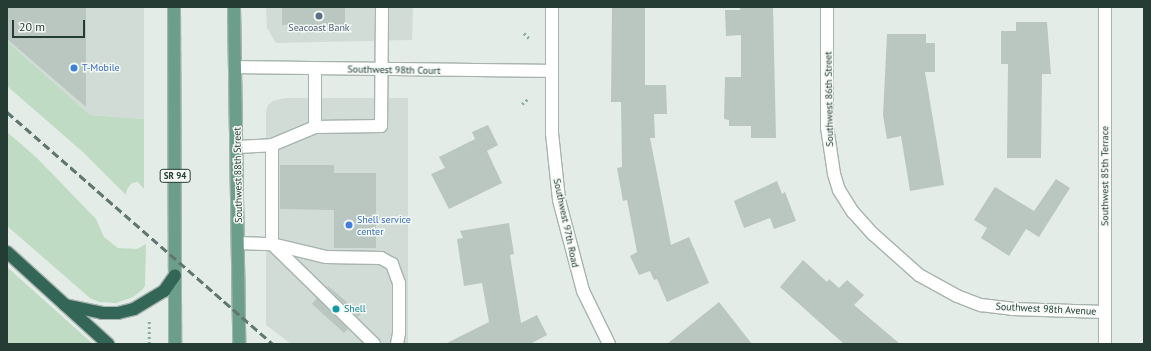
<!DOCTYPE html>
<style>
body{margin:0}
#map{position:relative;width:1151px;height:351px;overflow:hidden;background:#e4ece8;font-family:"PT Sans",sans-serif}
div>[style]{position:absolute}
.built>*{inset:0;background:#d2dcd6}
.green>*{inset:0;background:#bfdbc4}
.building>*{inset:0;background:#b9c7c0;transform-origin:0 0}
.path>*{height:2.5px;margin-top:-1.25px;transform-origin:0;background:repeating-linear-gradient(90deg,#87ad9d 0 2px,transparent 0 5px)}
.roads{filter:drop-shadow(1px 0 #a7b4ae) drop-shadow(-1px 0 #a7b4ae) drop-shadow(0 1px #a7b4ae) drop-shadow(0 -1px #a7b4ae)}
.service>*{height:12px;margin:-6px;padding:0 6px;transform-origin:6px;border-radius:6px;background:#fff}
.minor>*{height:12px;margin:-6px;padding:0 6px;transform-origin:6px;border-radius:6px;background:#fff}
.primary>*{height:12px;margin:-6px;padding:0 6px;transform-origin:6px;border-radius:6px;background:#6c9e8c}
.motorway>*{height:12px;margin:-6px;padding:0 6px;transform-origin:6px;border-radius:6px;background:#336656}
.rail>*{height:3px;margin-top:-1.5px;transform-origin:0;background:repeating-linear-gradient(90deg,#5f776f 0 8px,transparent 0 12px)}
.dots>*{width:11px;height:11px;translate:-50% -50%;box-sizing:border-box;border:2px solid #f4f9f6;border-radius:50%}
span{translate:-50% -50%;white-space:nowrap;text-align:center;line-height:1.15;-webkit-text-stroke:3px #f4f9f6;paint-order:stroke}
.shield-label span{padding:1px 3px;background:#f4f9f6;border:1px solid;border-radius:3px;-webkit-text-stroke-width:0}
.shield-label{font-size:9px;color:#253c34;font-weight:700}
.service-label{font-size:10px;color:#4e5e75}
.shop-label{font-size:10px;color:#366cbe}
.left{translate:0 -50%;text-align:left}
.street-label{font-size:10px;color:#253c34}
.culture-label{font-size:10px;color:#0d838f}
.frame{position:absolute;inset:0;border:8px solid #253c34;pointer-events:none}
.scale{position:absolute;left:12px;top:20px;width:73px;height:18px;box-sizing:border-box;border:2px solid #253c34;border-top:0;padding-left:5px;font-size:12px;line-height:14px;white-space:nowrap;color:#253c34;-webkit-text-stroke:3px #f4f9f6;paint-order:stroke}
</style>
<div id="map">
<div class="built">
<i style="clip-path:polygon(7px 7px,144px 7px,144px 119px,90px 115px,7px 41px)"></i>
<i style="clip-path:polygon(266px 7px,413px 7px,412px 40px,276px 43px,267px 28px)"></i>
<i style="clip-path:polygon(285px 98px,408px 98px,408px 344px,291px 344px,266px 325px,266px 112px,268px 105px,273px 101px)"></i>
</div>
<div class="green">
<i style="clip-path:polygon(7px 41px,90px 115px,144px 119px,144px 189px,138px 182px,132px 183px,127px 189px,126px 195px,84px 153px,7px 86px)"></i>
<i style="clip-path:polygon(7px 132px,37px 158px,96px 219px,104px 237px,118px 248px,137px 249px,146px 244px,145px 286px,142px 290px,133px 297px,116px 303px,99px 302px,90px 298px,7px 226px)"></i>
<i style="clip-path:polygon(7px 267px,93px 344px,7px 344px)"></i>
</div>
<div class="building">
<i style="clip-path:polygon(7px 7px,86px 7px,86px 107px,7px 39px)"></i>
<i style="left:282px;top:7px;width:63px;height:18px"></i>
<i style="clip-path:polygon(612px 7px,645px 7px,645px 85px,666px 85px,667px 114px,654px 114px,655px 138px,650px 138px,671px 245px,689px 237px,709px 283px,667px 302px,657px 279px,654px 280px,650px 271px,639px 275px,630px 256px,637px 252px,627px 200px,623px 201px,617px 168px,622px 167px,621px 102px,611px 102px)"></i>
<i style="clip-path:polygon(740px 7px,773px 7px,776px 138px,751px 138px,751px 126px,729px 126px,729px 120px,724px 119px,725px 77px,741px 77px,741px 35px,726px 36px,725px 10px,740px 10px)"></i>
<i style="clip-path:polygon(1016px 22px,1047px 22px,1051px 74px,1042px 74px,1041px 158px,1007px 158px,1008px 64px,1001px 64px,1001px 31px,1016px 31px)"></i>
<i style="clip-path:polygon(887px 34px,926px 34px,926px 43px,935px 43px,935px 72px,925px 72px,944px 185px,910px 191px,901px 136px,887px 139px,883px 115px)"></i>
<i style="clip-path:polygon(488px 125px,498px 145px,487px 151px,502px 183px,449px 209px,431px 174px,445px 168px,439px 157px,475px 139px,472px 132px)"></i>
<i style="clip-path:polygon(280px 165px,334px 165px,334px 173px,376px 173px,376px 248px,334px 248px,334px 210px,280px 209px)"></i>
<i style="clip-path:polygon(1056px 179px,1070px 188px,1039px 237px,1026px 229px,1009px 256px,981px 238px,987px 228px,974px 220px,995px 187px,1034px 211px)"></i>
<i style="clip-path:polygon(777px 181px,782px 194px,785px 192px,796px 221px,774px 229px,770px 218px,744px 228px,734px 201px)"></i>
<i style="clip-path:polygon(509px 223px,514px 254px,510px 255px,521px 323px,537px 315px,547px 335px,530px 344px,445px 344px,489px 322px,482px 283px,464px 286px,457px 239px,463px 238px,460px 231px)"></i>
<i style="clip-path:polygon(803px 260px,827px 282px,829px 279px,839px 288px,847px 280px,864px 295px,854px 305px,900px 344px,844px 344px,780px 287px)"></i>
<i style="clip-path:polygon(328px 286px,361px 314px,358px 317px,327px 287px)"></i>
<i style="clip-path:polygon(317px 298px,348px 329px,344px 333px,312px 304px)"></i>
<i style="clip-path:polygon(719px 302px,752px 344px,667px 344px)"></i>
</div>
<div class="path">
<i style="left:524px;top:33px;width:7px;rotate:45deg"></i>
<i style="left:522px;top:104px;width:9px;rotate:-41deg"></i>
<i style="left:149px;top:344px;width:23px;rotate:-90deg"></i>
</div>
<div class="roads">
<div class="service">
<i style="left:315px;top:69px;width:58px;rotate:90deg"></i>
<i style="left:315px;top:127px;width:66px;rotate:-0.9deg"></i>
<i style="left:381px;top:126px;width:119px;rotate:-89.5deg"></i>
<i style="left:237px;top:147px;width:35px;rotate:-3deg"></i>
<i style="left:239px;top:243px;width:33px;rotate:2deg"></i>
<i style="left:272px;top:244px;width:99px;rotate:-90deg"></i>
<i style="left:272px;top:145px;width:47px;rotate:-22.7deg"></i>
<i style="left:272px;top:244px;width:56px;rotate:13.5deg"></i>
<i style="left:326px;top:257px;width:55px;rotate:1deg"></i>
<i style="left:381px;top:258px;width:13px;rotate:29deg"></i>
<i style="left:392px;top:264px;width:20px;rotate:70deg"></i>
<i style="left:399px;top:283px;width:50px;rotate:90deg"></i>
<i style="left:399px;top:333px;width:11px;rotate:100deg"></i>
<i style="left:272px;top:244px;width:143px;rotate:44.4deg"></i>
</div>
<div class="minor">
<i style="left:552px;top:7px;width:126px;rotate:90deg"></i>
<i style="left:552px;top:133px;width:67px;rotate:84deg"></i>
<i style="left:559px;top:200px;width:94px;rotate:75.2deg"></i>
<i style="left:583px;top:291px;width:59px;rotate:63.9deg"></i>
<i style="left:827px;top:7px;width:120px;rotate:90deg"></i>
<i style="left:827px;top:127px;width:48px;rotate:81.5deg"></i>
<i style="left:834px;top:174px;width:17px;rotate:73deg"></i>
<i style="left:839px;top:190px;width:26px;rotate:58deg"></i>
<i style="left:853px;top:212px;width:30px;rotate:48deg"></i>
<i style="left:873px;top:234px;width:62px;rotate:41.7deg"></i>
<i style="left:919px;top:275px;width:43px;rotate:28.9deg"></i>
<i style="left:957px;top:296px;width:26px;rotate:21deg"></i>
<i style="left:981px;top:305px;width:31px;rotate:7deg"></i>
<i style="left:1012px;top:309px;width:93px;rotate:1.8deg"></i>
<i style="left:1105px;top:7px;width:337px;rotate:90deg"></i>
<i style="left:236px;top:67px;width:316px;rotate:0.7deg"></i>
</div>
<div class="primary">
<i style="left:174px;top:7px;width:337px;rotate:89.8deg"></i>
<i style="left:234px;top:7px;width:337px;rotate:89.1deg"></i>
</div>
<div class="motorway">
<i style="left:7px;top:252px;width:137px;rotate:42.3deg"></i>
<i style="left:65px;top:305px;width:38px;rotate:12deg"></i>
<i style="left:102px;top:313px;width:16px"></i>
<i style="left:118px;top:313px;width:16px;rotate:-14deg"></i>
<i style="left:134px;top:309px;width:35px;rotate:-31deg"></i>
<i style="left:164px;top:291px;width:19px;rotate:-55deg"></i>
</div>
</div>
<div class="rail">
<i style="left:7px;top:112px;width:353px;rotate:41.1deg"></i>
</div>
<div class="dots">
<i style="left:319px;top:16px;background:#5c6f8a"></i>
<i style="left:74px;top:68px;background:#3f7fe0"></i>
<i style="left:349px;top:225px;background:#3f7fe0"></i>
<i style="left:336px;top:309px;background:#0f9aa8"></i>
</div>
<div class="shield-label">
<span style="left:175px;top:176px">SR 94</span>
</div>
<div class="service-label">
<span style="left:319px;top:28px">Seacoast Bank</span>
</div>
<div class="shop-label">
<span class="left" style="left:82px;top:68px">T-Mobile</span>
<span class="left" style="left:357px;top:225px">Shell service<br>center</span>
</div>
<div class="street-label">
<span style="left:394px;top:70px;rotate:1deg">Southwest 98th Court</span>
<span style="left:829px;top:99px;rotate:-91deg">Southwest 86th Street</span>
<span style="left:238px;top:175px;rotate:-91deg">Southwest 88th Street</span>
<span style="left:1105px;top:176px;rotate:-90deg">Southwest 85th Terrace</span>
<span style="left:566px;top:223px;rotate:78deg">Southwest 97th Road</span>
<span style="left:1046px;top:309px;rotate:3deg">Southwest 98th Avenue</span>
</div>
<div class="culture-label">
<span class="left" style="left:344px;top:309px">Shell</span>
</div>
<div class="frame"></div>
<div class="scale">20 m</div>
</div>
